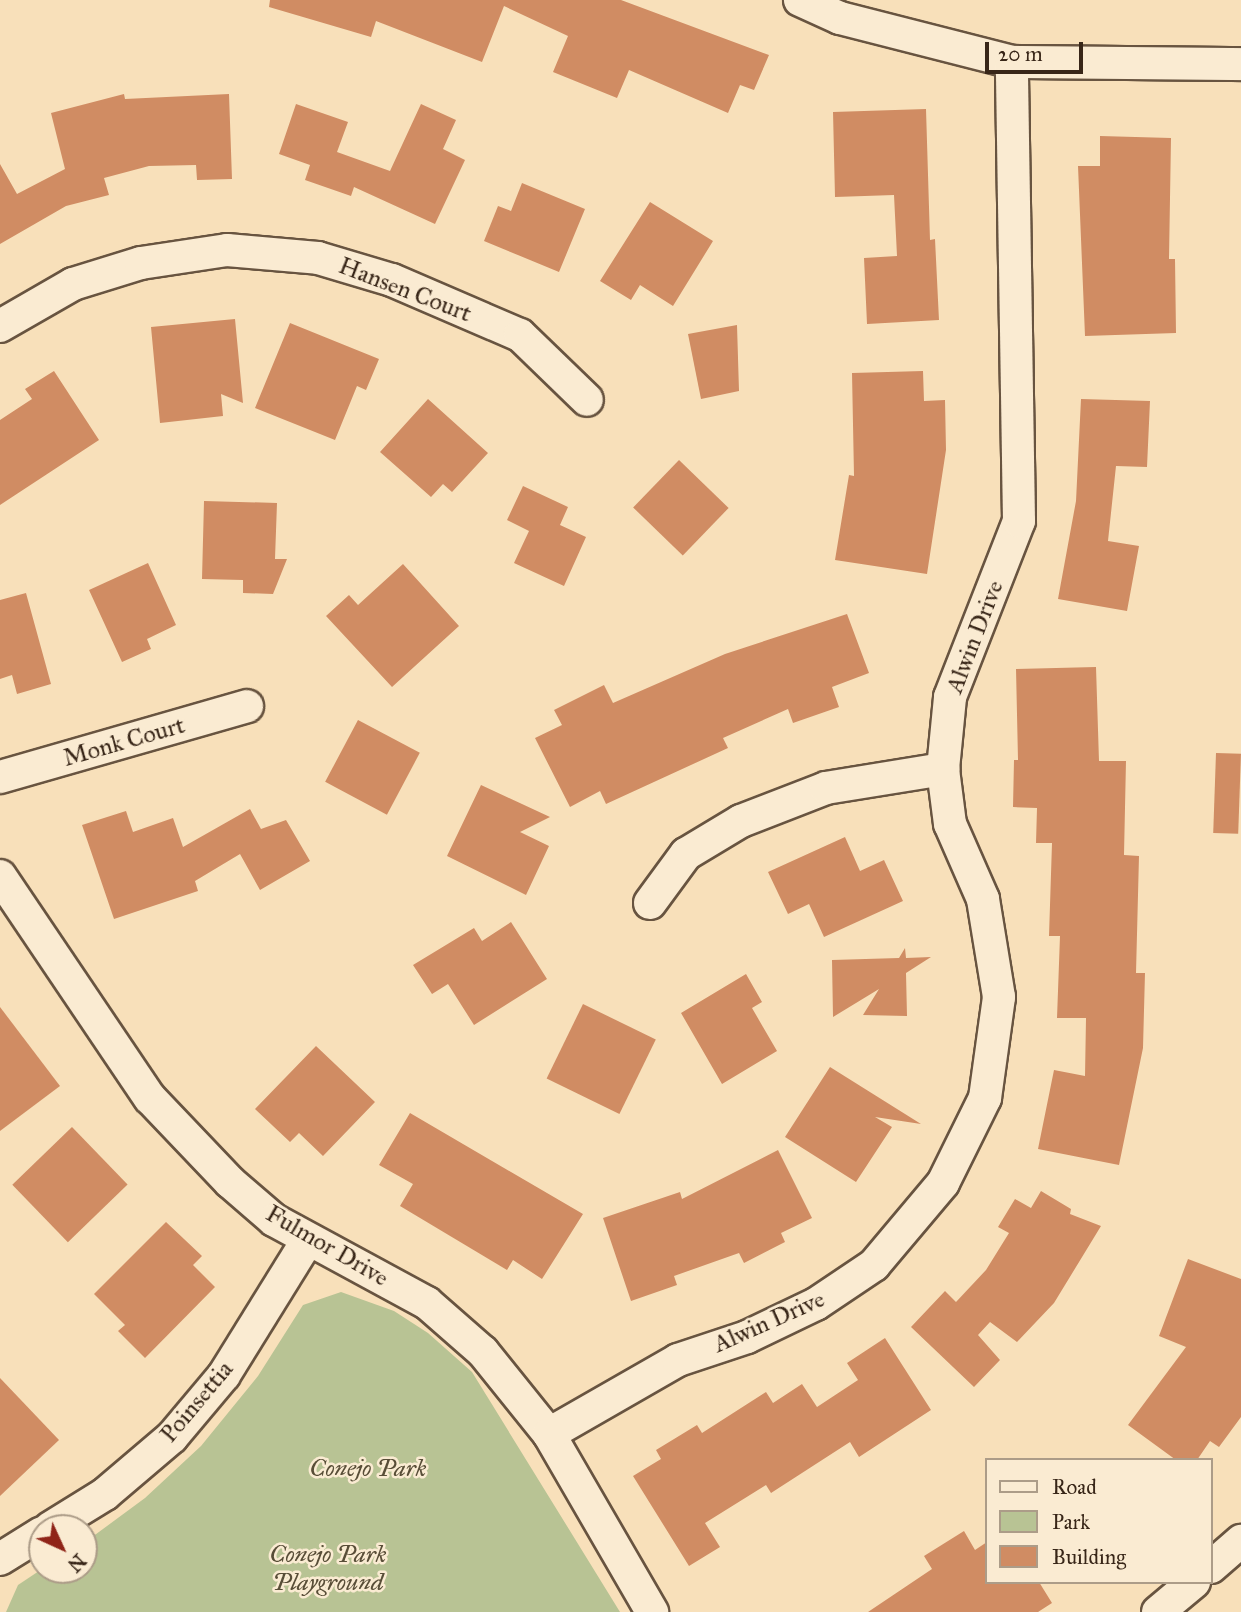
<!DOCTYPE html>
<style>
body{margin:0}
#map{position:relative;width:1241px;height:1612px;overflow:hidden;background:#f8e0ba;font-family:"IM FELL Great Primer",serif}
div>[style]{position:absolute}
.green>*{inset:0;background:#b8c394}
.building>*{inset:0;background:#d08c63;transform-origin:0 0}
.roads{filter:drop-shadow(2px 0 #685440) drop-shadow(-2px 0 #685440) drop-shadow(0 2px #685440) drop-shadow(0 -2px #685440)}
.street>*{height:32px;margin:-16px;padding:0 16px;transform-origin:16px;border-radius:16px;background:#faebd2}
span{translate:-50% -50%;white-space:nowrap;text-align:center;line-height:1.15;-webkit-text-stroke:5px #faebd2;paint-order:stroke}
.street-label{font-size:24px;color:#382618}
.park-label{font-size:24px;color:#584d37;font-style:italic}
.legend{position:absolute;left:985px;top:1458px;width:228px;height:126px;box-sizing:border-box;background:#faebd2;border:2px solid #ac9c88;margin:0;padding:9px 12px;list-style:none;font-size:21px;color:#382618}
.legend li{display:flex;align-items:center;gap:14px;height:35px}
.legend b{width:35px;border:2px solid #ac9c88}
.north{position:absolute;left:28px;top:1514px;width:70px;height:70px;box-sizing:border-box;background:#faebd2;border:2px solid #ac9c88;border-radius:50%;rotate:135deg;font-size:19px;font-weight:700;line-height:28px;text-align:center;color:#382618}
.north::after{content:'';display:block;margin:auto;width:24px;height:32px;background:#8f2418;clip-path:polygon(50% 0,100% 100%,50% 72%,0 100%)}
.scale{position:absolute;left:985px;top:42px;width:98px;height:32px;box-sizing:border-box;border:4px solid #382618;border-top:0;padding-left:9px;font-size:21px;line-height:24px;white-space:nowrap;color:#382618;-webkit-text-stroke:5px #faebd2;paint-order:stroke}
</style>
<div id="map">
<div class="green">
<i style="clip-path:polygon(341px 1292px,394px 1311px,428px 1333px,472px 1372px,620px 1612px,6px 1612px,18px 1585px,42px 1569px,84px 1570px,84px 1543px,145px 1498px,201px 1446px,258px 1376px,303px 1305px)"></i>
</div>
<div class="building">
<i style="clip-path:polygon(270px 0,621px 0,769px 55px,754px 90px,740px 85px,728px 113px,629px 70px,617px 98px,553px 72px,568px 36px,504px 6px,482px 62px,376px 21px,371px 37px,269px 7px)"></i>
<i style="clip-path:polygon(124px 94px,125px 99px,229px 94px,232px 179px,197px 180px,196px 165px,149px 166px,104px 178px,109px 195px,66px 206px,0 244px,0 164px,17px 194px,65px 169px,51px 113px)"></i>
<i style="clip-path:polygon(296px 104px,348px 122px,337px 152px,390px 171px,421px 104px,456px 120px,443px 149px,465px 160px,435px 224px,354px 187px,351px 196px,305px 180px,310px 165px,279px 154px)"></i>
<i style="clip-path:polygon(926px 109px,930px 240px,935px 239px,939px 320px,867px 324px,864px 258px,897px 256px,894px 195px,835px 197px,833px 112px)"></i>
<i style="clip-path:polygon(1100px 136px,1171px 138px,1169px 259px,1175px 259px,1176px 333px,1085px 336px,1078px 166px,1100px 166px)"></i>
<i style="clip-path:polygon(522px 183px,585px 209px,559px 272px,484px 241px,498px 206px,511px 211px)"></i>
<i style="clip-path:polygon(650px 202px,713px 241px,673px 306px,640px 285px,631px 300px,600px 281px)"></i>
<i style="clip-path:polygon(235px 319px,243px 403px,221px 394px,223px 416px,160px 423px,151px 327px)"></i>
<i style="clip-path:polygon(290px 323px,379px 359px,366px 390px,357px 386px,335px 440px,255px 408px)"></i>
<i style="clip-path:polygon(737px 325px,739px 391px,701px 399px,688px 334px)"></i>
<i style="clip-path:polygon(54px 371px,99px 440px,0 505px,0 420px,32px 399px,25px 389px)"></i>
<i style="clip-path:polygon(923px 371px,924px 401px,945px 400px,946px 450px,927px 574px,835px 560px,849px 475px,854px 476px,852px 373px)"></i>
<i style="clip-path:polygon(428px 399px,488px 453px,452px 492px,443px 484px,431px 497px,380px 452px)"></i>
<i style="clip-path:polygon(1081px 399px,1150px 401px,1147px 467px,1116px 466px,1108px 541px,1139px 546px,1127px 611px,1058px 599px,1076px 501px)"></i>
<i style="left:679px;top:460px;width:69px;height:66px;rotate:44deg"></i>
<i style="clip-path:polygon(523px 486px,568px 507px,560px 525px,586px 537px,564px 586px,514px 563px,529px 531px,507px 520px)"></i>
<i style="clip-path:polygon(204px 501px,277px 503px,275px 559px,287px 559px,273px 594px,243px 593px,243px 580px,202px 579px)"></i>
<i style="clip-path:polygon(148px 563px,176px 625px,147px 639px,151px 649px,122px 662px,89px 590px)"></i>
<i style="clip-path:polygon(403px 564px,459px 626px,392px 687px,326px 616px,349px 595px,358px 605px)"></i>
<i style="clip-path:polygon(26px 593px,51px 684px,17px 694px,12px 675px,0 679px,0 600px)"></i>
<i style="clip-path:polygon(847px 614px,869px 673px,832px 687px,839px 707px,793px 723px,788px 709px,723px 738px,728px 748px,606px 804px,600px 791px,570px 807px,535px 738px,562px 725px,554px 710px,604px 685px,613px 703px,725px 654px)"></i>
<i style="clip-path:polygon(1096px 667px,1099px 761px,1126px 761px,1124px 855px,1139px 856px,1136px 973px,1145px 973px,1143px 1048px,1119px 1165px,1038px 1149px,1054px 1070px,1085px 1076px,1086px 1018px,1057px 1018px,1060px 936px,1049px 936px,1052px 843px,1036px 843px,1037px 808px,1013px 807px,1014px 760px,1018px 760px,1016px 669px)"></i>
<i style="left:358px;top:720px;width:70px;height:70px;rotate:28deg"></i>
<i style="left:1216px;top:753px;width:25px;height:80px;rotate:2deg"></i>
<i style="clip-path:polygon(481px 785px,550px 817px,520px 832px,549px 846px,526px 895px,447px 856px)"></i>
<i style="clip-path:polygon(250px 809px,261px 829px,286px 820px,310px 861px,260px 890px,240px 854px,195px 881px,198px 891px,114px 919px,82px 825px,126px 811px,133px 832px,173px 818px,183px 847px)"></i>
<i style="clip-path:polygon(845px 837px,860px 871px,884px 860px,903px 901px,824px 937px,809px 904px,788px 914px,768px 872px)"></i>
<i style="clip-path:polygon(511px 922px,547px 979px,474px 1025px,448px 984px,432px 994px,413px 965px,474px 928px,482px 941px)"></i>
<i style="clip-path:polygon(905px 948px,906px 958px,931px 957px,906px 973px,907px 1016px,863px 1015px,879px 989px,833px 1017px,832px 960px,899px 958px)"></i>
<i style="clip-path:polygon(746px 974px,762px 1002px,752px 1008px,777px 1051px,722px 1084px,681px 1013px)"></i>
<i style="left:583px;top:1004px;width:81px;height:83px;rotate:26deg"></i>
<i style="clip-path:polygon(0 1007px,60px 1086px,0 1131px)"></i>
<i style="clip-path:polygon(316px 1046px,375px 1102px,323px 1156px,299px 1133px,290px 1142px,255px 1109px)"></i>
<i style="clip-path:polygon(830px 1067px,921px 1124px,875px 1117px,892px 1127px,856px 1182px,785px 1137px)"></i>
<i style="clip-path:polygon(410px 1113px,583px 1214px,542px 1279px,513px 1260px,507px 1270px,400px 1206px,413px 1184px,379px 1165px)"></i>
<i style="left:72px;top:1127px;width:80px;height:83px;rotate:46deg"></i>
<i style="clip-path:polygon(778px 1150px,812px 1218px,781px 1233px,785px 1242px,744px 1263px,739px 1253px,674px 1276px,677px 1285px,631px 1301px,603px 1218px,680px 1192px,682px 1199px)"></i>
<i style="clip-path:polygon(1041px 1191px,1071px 1209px,1070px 1214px,1101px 1226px,1054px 1303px,1017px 1342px,990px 1322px,978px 1335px,1000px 1360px,974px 1387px,911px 1327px,945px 1291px,956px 1302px,986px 1270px,1009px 1233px,998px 1227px,1015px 1199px,1031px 1208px)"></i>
<i style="clip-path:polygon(166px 1222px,202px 1256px,193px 1265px,215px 1287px,145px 1358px,118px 1331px,125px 1325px,94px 1294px)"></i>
<i style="clip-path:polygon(1188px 1259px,1241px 1279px,1241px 1417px,1219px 1447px,1210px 1441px,1197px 1460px,1176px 1460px,1128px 1425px,1186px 1347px,1159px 1336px)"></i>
<i style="clip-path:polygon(885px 1338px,931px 1410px,859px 1457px,850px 1442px,771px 1493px,766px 1485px,705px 1523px,720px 1547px,689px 1566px,633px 1476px,661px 1459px,656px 1450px,697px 1425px,702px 1433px,766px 1392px,773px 1403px,802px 1384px,817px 1407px,858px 1380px,847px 1363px)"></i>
<i style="clip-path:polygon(0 1378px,59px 1440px,0 1496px)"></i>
<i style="clip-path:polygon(964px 1531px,975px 1550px,987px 1542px,987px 1582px,1039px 1582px,1052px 1603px,1038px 1612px,868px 1612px,932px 1569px,924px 1556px)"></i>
</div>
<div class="roads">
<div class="street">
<i style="left:800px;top:0;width:44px;rotate:24.2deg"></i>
<i style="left:840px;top:18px;width:178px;rotate:14.3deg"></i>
<i style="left:1012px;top:62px;width:229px;rotate:0.5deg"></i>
<i style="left:0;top:326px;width:84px;rotate:-29.9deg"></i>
<i style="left:73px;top:284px;width:71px;rotate:-17.2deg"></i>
<i style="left:141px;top:263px;width:87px;rotate:-8.6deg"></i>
<i style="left:227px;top:250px;width:91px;rotate:5deg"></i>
<i style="left:318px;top:258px;width:77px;rotate:16.6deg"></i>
<i style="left:392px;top:280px;width:139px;rotate:23.3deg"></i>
<i style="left:520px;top:335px;width:93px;rotate:44.1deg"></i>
<i style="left:0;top:777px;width:257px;rotate:-16deg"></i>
<i style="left:0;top:876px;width:268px;rotate:56deg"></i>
<i style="left:150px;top:1098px;width:116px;rotate:46.4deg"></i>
<i style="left:230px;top:1182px;width:58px;rotate:40.8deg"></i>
<i style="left:274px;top:1220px;width:174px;rotate:28.5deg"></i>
<i style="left:427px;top:1303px;width:74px;rotate:41.2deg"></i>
<i style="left:483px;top:1352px;width:105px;rotate:51.2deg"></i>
<i style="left:549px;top:1434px;width:206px;rotate:59.9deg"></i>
<i style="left:650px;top:903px;width:61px;rotate:-53.7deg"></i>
<i style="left:686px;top:854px;width:64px;rotate:-31deg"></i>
<i style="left:741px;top:821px;width:91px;rotate:-21.2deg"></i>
<i style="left:826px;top:788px;width:119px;rotate:-9.2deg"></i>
<i style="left:549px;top:1434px;width:149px;rotate:-29.8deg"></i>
<i style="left:678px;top:1360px;width:73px;rotate:-18.4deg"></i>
<i style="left:747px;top:1337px;width:76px;rotate:-25.6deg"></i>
<i style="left:816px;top:1304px;width:70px;rotate:-33.9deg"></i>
<i style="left:874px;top:1265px;width:107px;rotate:-49.9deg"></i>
<i style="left:943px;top:1183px;width:95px;rotate:-63.7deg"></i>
<i style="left:985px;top:1098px;width:102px;rotate:-82.1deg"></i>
<i style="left:999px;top:997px;width:99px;rotate:-99.3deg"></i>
<i style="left:983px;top:899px;width:82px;rotate:-113.7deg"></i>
<i style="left:950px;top:824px;width:55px;rotate:-97.3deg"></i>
<i style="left:943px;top:769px;width:72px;rotate:-84.4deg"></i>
<i style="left:950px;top:697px;width:189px;rotate:-68.6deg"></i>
<i style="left:1019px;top:521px;width:459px;rotate:-90.9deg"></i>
<i style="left:50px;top:1528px;width:65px;rotate:-31.7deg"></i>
<i style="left:105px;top:1494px;width:88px;rotate:-40.4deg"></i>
<i style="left:172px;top:1437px;width:81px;rotate:-50deg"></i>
<i style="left:224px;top:1375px;width:158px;rotate:-58.2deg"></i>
<i style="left:0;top:1559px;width:49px;rotate:-31.8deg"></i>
<i style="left:1211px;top:1567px;width:40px;rotate:-41deg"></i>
<i style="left:1158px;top:1612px;width:47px;rotate:-39.8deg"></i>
</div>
</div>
<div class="street-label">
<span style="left:405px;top:290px;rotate:21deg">Hansen Court</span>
<span style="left:975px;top:637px;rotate:-69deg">Alwin Drive</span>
<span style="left:124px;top:742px;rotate:-16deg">Monk Court</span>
<span style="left:327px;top:1246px;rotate:30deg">Fulmor Drive</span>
<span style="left:769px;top:1322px;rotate:-24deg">Alwin Drive</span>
<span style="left:197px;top:1402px;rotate:-50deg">Poinsettia</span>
</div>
<div class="park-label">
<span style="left:368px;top:1469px">Conejo Park</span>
<span style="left:328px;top:1569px">Conejo Park<br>Playground</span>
</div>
<ul class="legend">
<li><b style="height:9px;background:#faebd2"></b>Road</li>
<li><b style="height:19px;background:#b8c394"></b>Park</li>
<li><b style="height:19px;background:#d08c63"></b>Building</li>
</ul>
<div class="north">N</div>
<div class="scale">20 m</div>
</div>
